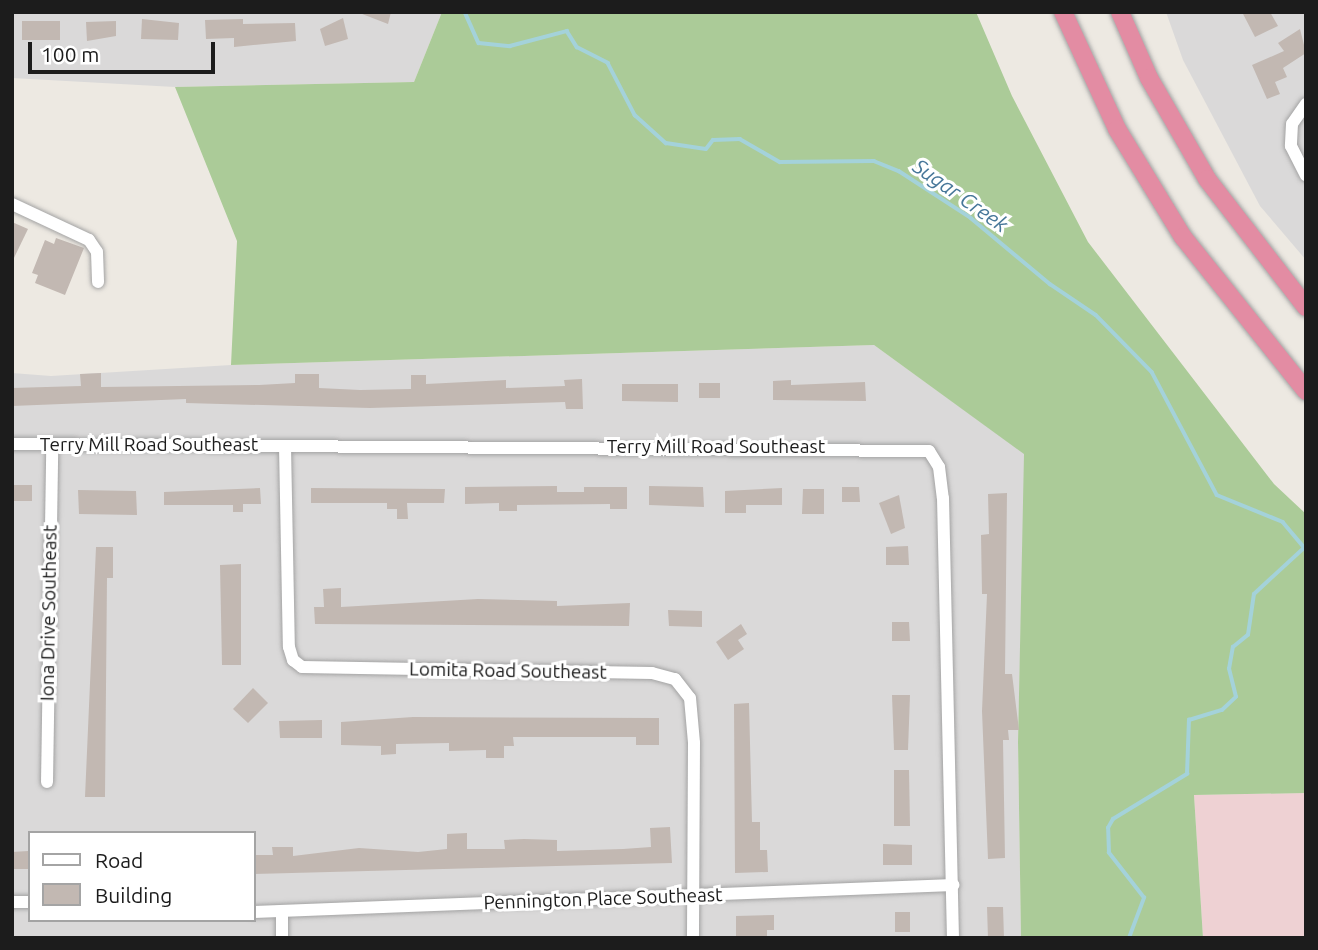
<!DOCTYPE html>
<html>
<head>
<meta charset="utf-8">
<style>
  body { margin:0 }
  #map { position:relative; width:1318px; height:950px; overflow:hidden; background:#ede9e2; font-family:Ubuntu,sans-serif }
  div>[style] { position:absolute }
  .residential>* { inset:0; background:#dad9d9 }
  .commercial>* { inset:0; background:#eed1d3 }
  .forest>* { inset:0; background:#abcb98 }
  .stream>* { height:3.5px; margin:-1.75px; padding:0 1.75px; transform-origin:1.75px; border-radius:1.75px; background:#a4d2da }
  .building>* { inset:0; background:#c2b8b2 }
  .roads { filter:drop-shadow(0 0 2px #a3a3a3) drop-shadow(0 0 2px #a3a3a3) }
  .minor>* { height:12px; margin:-6px; padding:0 6px; transform-origin:6px; border-radius:6px; background:#fff }
  .highway>* { height:18px; margin:-9px; padding:0 9px; transform-origin:9px; border-radius:9px; background:#e38ca3 }
  span { translate:-50% -50%; white-space:nowrap; text-align:center; line-height:1.15; -webkit-text-stroke:6px #fff; paint-order:stroke }
  .street-label { font-size:19px; color:#1c1c1c }
  .water-label { font-size:21px; color:#477799; font-style:italic }
  .frame { position:absolute; inset:0; border:14px solid #1c1c1c; pointer-events:none }
  .legend { position:absolute; left:28px; top:831px; width:228px; height:91px; box-sizing:border-box; background:#fff; border:2px solid #a4a4a4; margin:0; padding:9px 12px; list-style:none; font-size:21px; color:#1c1c1c }
  .legend li { display:flex; align-items:center; gap:14px; height:35px }
  .legend b { width:35px; border:2px solid #a4a4a4 }
  .scale { position:absolute; left:28px; top:42px; width:187px; height:32px; box-sizing:border-box; border:4px solid #1c1c1c; border-top:0; padding-left:9px; font-size:21px; line-height:24px; white-space:nowrap; color:#1c1c1c; -webkit-text-stroke:5px #fff; paint-order:stroke }
</style>
</head>
<body>
<div id="map">
  <div class="residential">
    <i style="clip-path:polygon(12px 12px,442px 12px,414px 82px,175px 87px,12px 78px)"></i>
    <i style="clip-path:polygon(1166px 12px,1306px 12px,1306px 260px,1260px 206px,1183px 60px)"></i>
    <i style="clip-path:polygon(evenodd,874px 345px,1025px 454px,1018px 742px,1021px 938px,12px 938px,12px 373px,51px 376px,231px 365px,874px 345px,30px 833px,254px 833px,254px 920px,30px 920px,30px 833px)"></i>
  </div>
  <div class="commercial">
    <i style="clip-path:polygon(1306px 793px,1306px 938px,1203px 938px,1194px 795px)"></i>
  </div>
  <div class="forest">
    <i style="clip-path:polygon(442px 12px,976px 12px,1012px 96px,1088px 242px,1274px 484px,1306px 514px,1306px 793px,1194px 795px,1203px 938px,1021px 938px,1018px 742px,1024px 454px,874px 345px,231px 365px,237px 241px,175px 87px,414px 82px)"></i>
  </div>
  <div class="stream">
    <i style="left:465px;top:12px;width:34px;rotate:66deg"></i>
    <i style="left:479px;top:43px;width:31px;rotate:6deg"></i>
    <i style="left:510px;top:46px;width:59px;rotate:-14.7deg"></i>
    <i style="left:567px;top:31px;width:19px;rotate:58deg"></i>
    <i style="left:577px;top:47px;width:35px;rotate:27deg"></i>
    <i style="left:608px;top:63px;width:59px;rotate:62.6deg"></i>
    <i style="left:635px;top:115px;width:42px;rotate:42.1deg"></i>
    <i style="left:666px;top:143px;width:40px;rotate:8.5deg"></i>
    <i style="left:706px;top:149px;width:11px;rotate:-52deg"></i>
    <i style="left:713px;top:140px;width:27px;rotate:-2deg"></i>
    <i style="left:740px;top:139px;width:46px;rotate:29.9deg"></i>
    <i style="left:780px;top:162px;width:94px;rotate:-0.6deg"></i>
    <i style="left:874px;top:161px;width:27px;rotate:22deg"></i>
    <i style="left:899px;top:171px;width:86px;rotate:33.1deg"></i>
    <i style="left:971px;top:218px;width:103px;rotate:39.9deg"></i>
    <i style="left:1050px;top:284px;width:55px;rotate:34deg"></i>
    <i style="left:1096px;top:315px;width:80px;rotate:45.5deg"></i>
    <i style="left:1152px;top:372px;width:139px;rotate:62.1deg"></i>
    <i style="left:1217px;top:495px;width:71px;rotate:22.2deg"></i>
    <i style="left:1283px;top:522px;width:35px;rotate:50deg"></i>
    <i style="left:1129px;top:938px;width:43px;rotate:-69.4deg"></i>
    <i style="left:1144px;top:898px;width:57px;rotate:-127.9deg"></i>
    <i style="left:1109px;top:853px;width:25px;rotate:-92deg"></i>
    <i style="left:1108px;top:828px;width:10px;rotate:-61deg"></i>
    <i style="left:1113px;top:819px;width:87px;rotate:-31.3deg"></i>
    <i style="left:1187px;top:774px;width:54px;rotate:-87.9deg"></i>
    <i style="left:1189px;top:720px;width:34px;rotate:-17deg"></i>
    <i style="left:1222px;top:710px;width:19px;rotate:-43deg"></i>
    <i style="left:1236px;top:697px;width:29px;rotate:-104deg"></i>
    <i style="left:1229px;top:669px;width:22px;rotate:-80deg"></i>
    <i style="left:1233px;top:647px;width:19px;rotate:-39deg"></i>
    <i style="left:1248px;top:635px;width:41px;rotate:-81.7deg"></i>
    <i style="left:1254px;top:594px;width:68px;rotate:-42.6deg"></i>
  </div>
  <div class="building">
    <i style="clip-path:polygon(357px 12px,391px 12px,388px 24px)"></i>
    <i style="clip-path:polygon(1242px 12px,1270px 12px,1278px 26px,1255px 37px)"></i>
    <i style="clip-path:polygon(343px 18px,348px 39px,325px 46px,320px 29px)"></i>
    <i style="clip-path:polygon(142px 19px,179px 23px,178px 40px,141px 39px)"></i>
    <i style="clip-path:polygon(243px 19px,243px 24px,295px 23px,296px 41px,234px 47px,234px 38px,206px 39px,205px 20px)"></i>
    <i style="clip-path:polygon(22px 21px,60px 21px,60px 40px,22px 40px)"></i>
    <i style="clip-path:polygon(116px 21px,116px 36px,87px 41px,86px 22px)"></i>
    <i style="clip-path:polygon(1300px 29px,1306px 53px,1283px 68px,1287px 77px,1275px 82px,1280px 94px,1267px 99px,1252px 65px,1284px 51px,1278px 43px)"></i>
    <i style="clip-path:polygon(12px 222px,28px 229px,12px 262px)"></i>
    <i style="clip-path:polygon(56px 238px,84px 248px,65px 295px,35px 283px,38px 275px,32px 273px,45px 240px,54px 244px)"></i>
    <i style="clip-path:polygon(101px 373px,101px 387px,259px 385px,295px 383px,295px 374px,319px 374px,319px 388px,360px 390px,411px 389px,411px 375px,426px 375px,426px 384px,506px 380px,506px 388px,565px 386px,564px 380px,582px 379px,583px 409px,566px 409px,565px 402px,370px 408px,186px 403px,186px 399px,12px 406px,12px 388px,81px 386px,80px 374px)"></i>
    <i style="clip-path:polygon(791px 380px,791px 385px,865px 382px,866px 401px,773px 400px,773px 381px)"></i>
    <i style="clip-path:polygon(699px 383px,720px 383px,720px 398px,699px 398px)"></i>
    <i style="clip-path:polygon(622px 384px,678px 384px,678px 402px,622px 401px)"></i>
    <i style="clip-path:polygon(14px 485px,32px 485px,32px 501px,14px 501px)"></i>
    <i style="clip-path:polygon(557px 486px,557px 492px,584px 492px,584px 487px,627px 487px,627px 509px,610px 509px,610px 504px,517px 505px,517px 511px,499px 511px,499px 503px,465px 504px,465px 487px)"></i>
    <i style="clip-path:polygon(649px 486px,703px 487px,704px 507px,649px 505px)"></i>
    <i style="clip-path:polygon(859px 487px,860px 502px,842px 502px,842px 487px)"></i>
    <i style="clip-path:polygon(260px 488px,261px 504px,243px 504px,243px 512px,233px 512px,233px 505px,164px 505px,164px 492px)"></i>
    <i style="clip-path:polygon(311px 488px,445px 489px,444px 503px,407px 503px,408px 519px,397px 519px,397px 509px,387px 509px,387px 503px,311px 503px)"></i>
    <i style="clip-path:polygon(782px 488px,782px 505px,746px 505px,746px 513px,725px 513px,725px 491px)"></i>
    <i style="clip-path:polygon(803px 489px,824px 489px,824px 514px,802px 514px)"></i>
    <i style="clip-path:polygon(78px 490px,136px 491px,137px 515px,79px 514px)"></i>
    <i style="clip-path:polygon(1007px 493px,1005px 674px,1012px 674px,1019px 730px,1008px 730px,1009px 740px,1003px 740px,1005px 858px,988px 859px,982px 711px,987px 594px,982px 594px,981px 535px,989px 534px,988px 494px)"></i>
    <i style="clip-path:polygon(899px 495px,905px 528px,891px 534px,879px 503px)"></i>
    <i style="clip-path:polygon(908px 546px,909px 565px,886px 565px,886px 547px)"></i>
    <i style="clip-path:polygon(96px 547px,113px 547px,113px 578px,107px 578px,105px 797px,85px 797px)"></i>
    <i style="clip-path:polygon(241px 564px,241px 665px,222px 665px,220px 565px)"></i>
    <i style="clip-path:polygon(341px 588px,341px 607px,478px 599px,557px 601px,557px 606px,630px 603px,629px 626px,315px 624px,314px 607px,324px 607px,323px 589px)"></i>
    <i style="clip-path:polygon(668px 610px,702px 611px,702px 627px,669px 626px)"></i>
    <i style="clip-path:polygon(892px 622px,909px 622px,910px 641px,892px 641px)"></i>
    <i style="clip-path:polygon(741px 624px,747px 634px,738px 640px,744px 649px,728px 660px,716px 642px)"></i>
    <i style="clip-path:polygon(253px 688px,268px 703px,248px 723px,233px 709px)"></i>
    <i style="clip-path:polygon(892px 695px,910px 695px,908px 750px,894px 750px)"></i>
    <i style="clip-path:polygon(749px 703px,752px 822px,760px 822px,760px 850px,767px 850px,768px 872px,735px 873px,734px 704px)"></i>
    <i style="clip-path:polygon(413px 717px,659px 718px,659px 745px,636px 745px,636px 737px,513px 737px,514px 746px,504px 746px,504px 758px,486px 758px,486px 750px,449px 751px,449px 743px,396px 744px,396px 754px,381px 755px,381px 746px,341px 745px,341px 722px)"></i>
    <i style="clip-path:polygon(322px 720px,322px 738px,280px 738px,279px 721px)"></i>
    <i style="clip-path:polygon(894px 770px,909px 770px,910px 826px,894px 826px)"></i>
    <i style="clip-path:polygon(670px 827px,672px 863px,254px 874px,254px 855px,273px 855px,272px 847px,293px 847px,293px 856px,359px 848px,418px 852px,447px 849px,447px 834px,467px 833px,467px 849px,505px 849px,504px 840px,524px 839px,557px 840px,557px 851px,623px 849px,651px 847px,650px 828px)"></i>
    <i style="clip-path:polygon(883px 844px,912px 845px,912px 865px,883px 865px)"></i>
    <i style="clip-path:polygon(28px 851px,28px 869px,12px 869px,12px 852px)"></i>
    <i style="clip-path:polygon(987px 907px,1003px 907px,1004px 938px,988px 938px)"></i>
    <i style="clip-path:polygon(895px 912px,910px 912px,910px 932px,895px 932px)"></i>
    <i style="clip-path:polygon(774px 915px,774px 930px,767px 930px,767px 937px,736px 937px,736px 916px)"></i>
  </div>
  <div class="roads">
    <div class="minor">
      <i style="left:1306px;top:104px;width:24px;rotate:125deg"></i>
      <i style="left:1292px;top:124px;width:22px;rotate:93deg"></i>
      <i style="left:1291px;top:146px;width:33px;rotate:63deg"></i>
      <i style="left:12px;top:204px;width:85px;rotate:25.1deg"></i>
      <i style="left:89px;top:240px;width:14px;rotate:56deg"></i>
      <i style="left:97px;top:252px;width:30px;rotate:88deg"></i>
      <i style="left:12px;top:444px;width:917px;rotate:0.44deg"></i>
      <i style="left:929px;top:451px;width:19px;rotate:58deg"></i>
      <i style="left:939px;top:467px;width:31px;rotate:83deg"></i>
      <i style="left:943px;top:498px;width:440px;rotate:88.7deg"></i>
      <i style="left:285px;top:446px;width:201px;rotate:88.9deg"></i>
      <i style="left:289px;top:647px;width:14px;rotate:73deg"></i>
      <i style="left:293px;top:660px;width:11px;rotate:38deg"></i>
      <i style="left:302px;top:667px;width:350px;rotate:1deg"></i>
      <i style="left:652px;top:673px;width:24px;rotate:15deg"></i>
      <i style="left:675px;top:679px;width:24px;rotate:52deg"></i>
      <i style="left:690px;top:698px;width:45px;rotate:84.9deg"></i>
      <i style="left:694px;top:743px;width:195px;rotate:90.3deg"></i>
      <i style="left:47px;top:782px;width:337px;rotate:-89.1deg"></i>
      <i style="left:12px;top:902px;width:18px"></i>
      <i style="left:254px;top:912px;width:700px;rotate:-2.21deg"></i>
      <i style="left:282px;top:913px;width:25px;rotate:90deg"></i>
    </div>
    <div class="highway">
      <i style="left:1063px;top:12px;width:129px;rotate:65.2deg"></i>
      <i style="left:1117px;top:129px;width:127px;rotate:58.6deg"></i>
      <i style="left:1183px;top:237px;width:197px;rotate:51.4deg"></i>
      <i style="left:1120px;top:12px;width:72px;rotate:66.3deg"></i>
      <i style="left:1149px;top:78px;width:116px;rotate:60.1deg"></i>
      <i style="left:1207px;top:179px;width:162px;rotate:52.3deg"></i>
    </div>
  </div>
  <div class="street-label">
    <span style="left:149px;top:445px">Terry Mill Road Southeast</span>
    <span style="left:716px;top:447px">Terry Mill Road Southeast</span>
    <span style="left:49px;top:613px;rotate:-89deg">Iona Drive Southeast</span>
    <span style="left:508px;top:671px;rotate:1deg">Lomita Road Southeast</span>
    <span style="left:603px;top:899px;rotate:-2deg">Pennington Place Southeast</span>
  </div>
  <div class="water-label">
    <span style="left:961px;top:195px;rotate:35deg">Sugar Creek</span>
  </div>
  <div class="frame"></div>
  <ul class="legend">
  <li><b style="height:9px;background:#fff"></b>Road</li>
  <li><b style="height:19px;background:#c2b8b2"></b>Building</li>
  </ul>
  <div class="scale">100 m</div>
</div>
</body>
</html>
